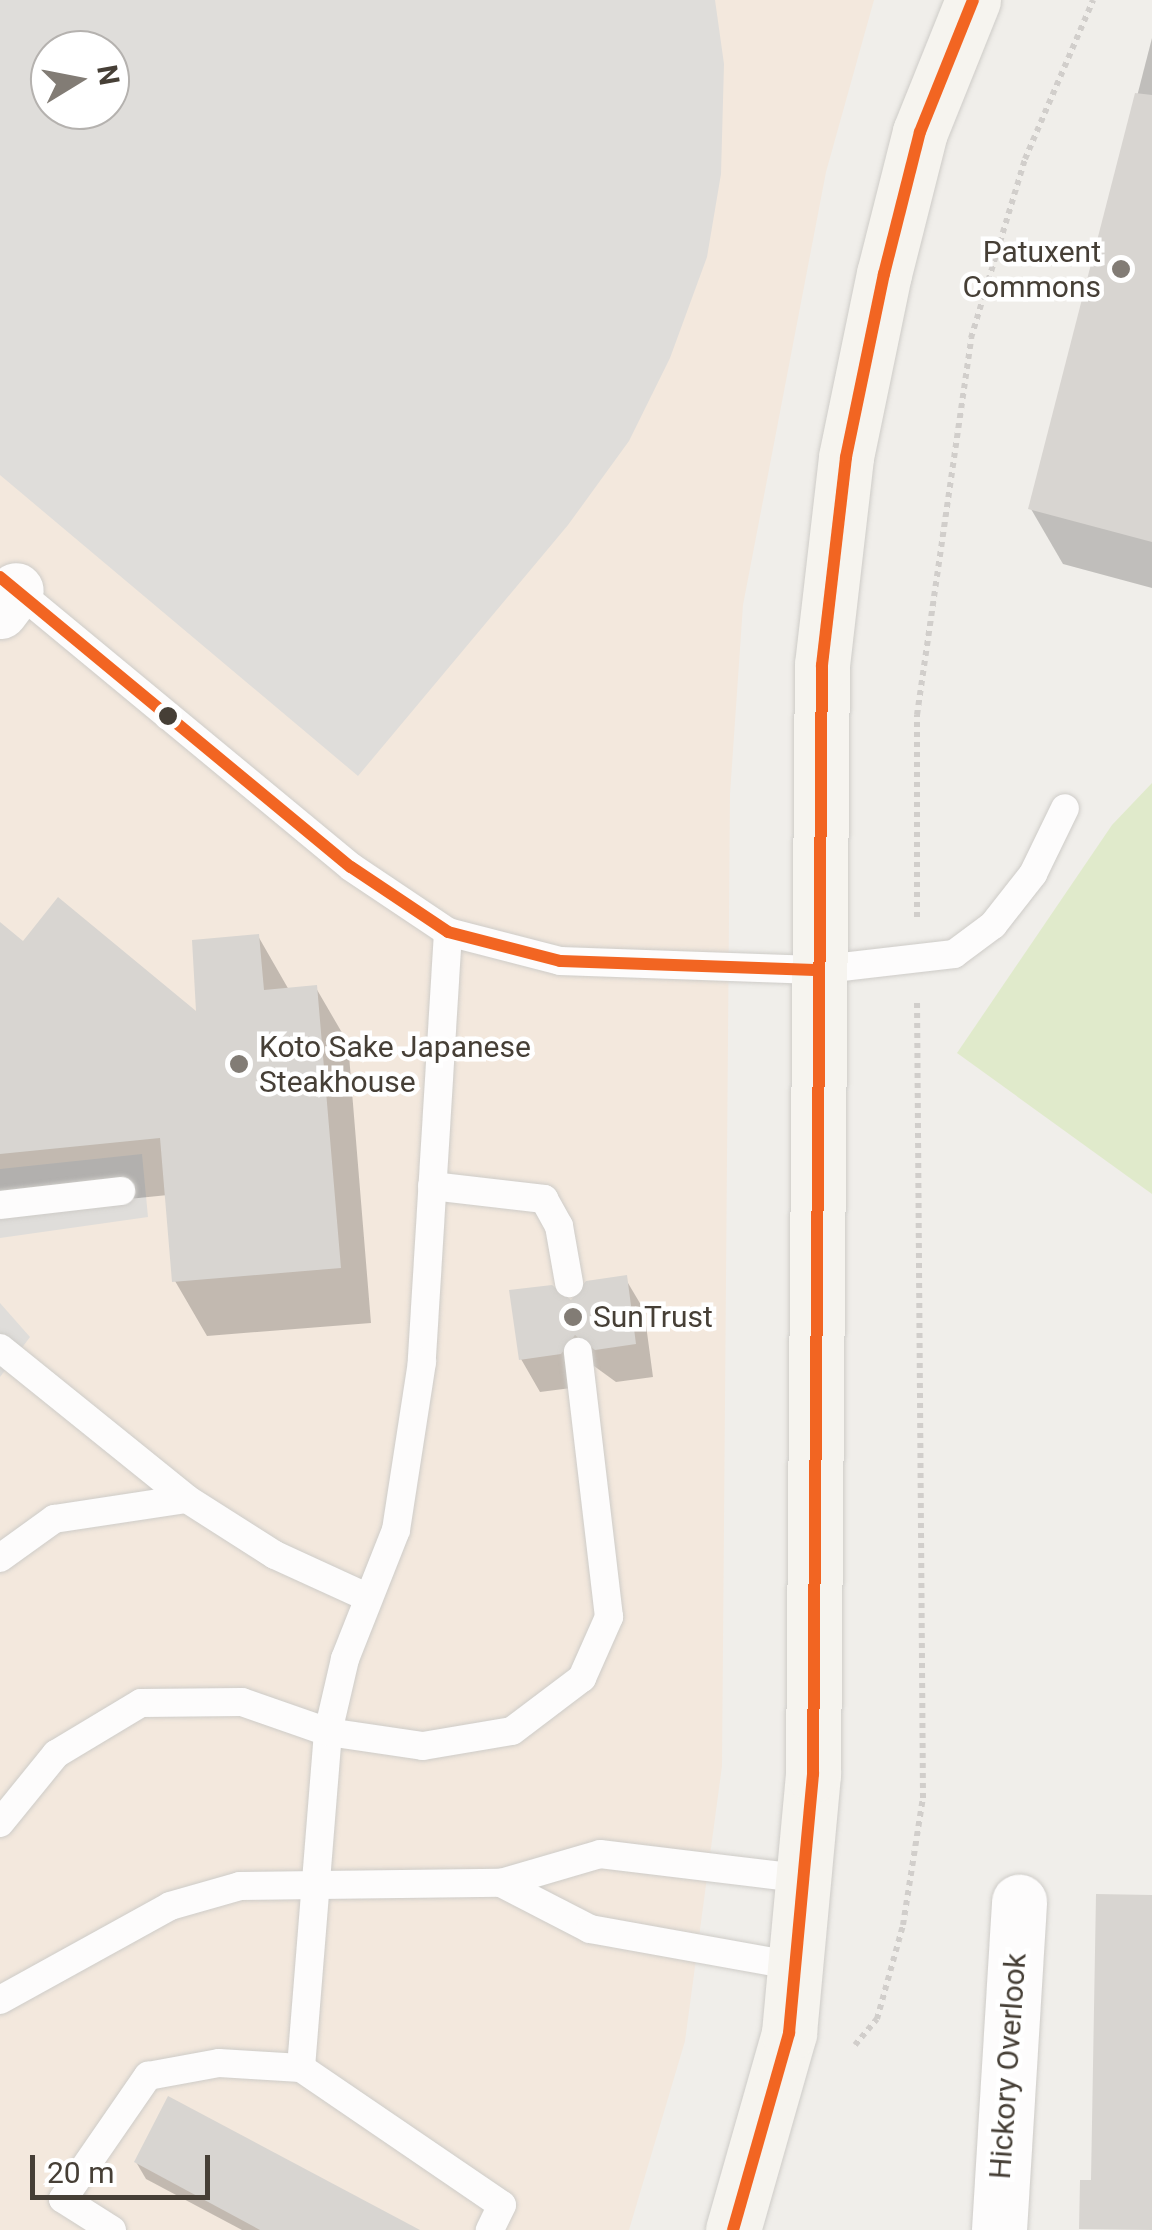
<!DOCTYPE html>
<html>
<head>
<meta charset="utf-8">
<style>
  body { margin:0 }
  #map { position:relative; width:1152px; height:2230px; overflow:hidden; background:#f0eeea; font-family:Roboto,sans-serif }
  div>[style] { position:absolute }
  .commercial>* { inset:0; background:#f3e8dd }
  .green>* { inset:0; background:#e0eacb }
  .parking>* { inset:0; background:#dfddda }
  .shadow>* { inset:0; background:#0003 }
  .building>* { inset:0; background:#d8d5d1 }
  .path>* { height:6px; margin-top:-3px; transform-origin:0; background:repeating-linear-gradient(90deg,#d1cecb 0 5px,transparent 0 10px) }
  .roads { filter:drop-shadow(0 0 2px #ceccc8) drop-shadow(0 0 2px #ceccc8) }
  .lane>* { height:28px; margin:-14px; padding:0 14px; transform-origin:14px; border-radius:14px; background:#fdfcfc }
  .street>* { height:55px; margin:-27.5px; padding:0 27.5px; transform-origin:27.5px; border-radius:27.5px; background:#fdfcfc }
  .secondary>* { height:55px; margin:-27.5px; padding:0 27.5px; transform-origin:27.5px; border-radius:27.5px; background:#f6f4ef }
  .bus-1>* { height:12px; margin:-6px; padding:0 6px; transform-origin:6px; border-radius:6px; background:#f26522 }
  .dots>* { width:28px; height:28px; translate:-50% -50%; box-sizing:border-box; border:5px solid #fff; border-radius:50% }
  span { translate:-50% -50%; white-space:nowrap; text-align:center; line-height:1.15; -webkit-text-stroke:9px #fff; paint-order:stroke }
  .poi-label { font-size:30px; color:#463f36 }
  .right { translate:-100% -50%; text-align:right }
  .left { translate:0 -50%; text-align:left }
  .street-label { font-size:30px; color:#463f36 }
  .north { position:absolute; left:30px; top:30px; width:100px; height:100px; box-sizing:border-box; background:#fff; border:2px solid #b5b2af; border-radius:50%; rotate:80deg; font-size:28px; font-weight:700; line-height:40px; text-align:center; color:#463f36 }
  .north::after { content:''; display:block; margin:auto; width:35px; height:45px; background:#827c75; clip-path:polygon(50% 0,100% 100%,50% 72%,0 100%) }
  .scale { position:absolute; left:30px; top:2155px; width:180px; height:45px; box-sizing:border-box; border:5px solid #463f36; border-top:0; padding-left:12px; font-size:30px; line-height:35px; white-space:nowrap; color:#463f36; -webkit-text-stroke:8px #fff; paint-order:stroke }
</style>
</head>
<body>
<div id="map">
  <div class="commercial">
    <i style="clip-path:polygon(evenodd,0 0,874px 0,826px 172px,743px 605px,730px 794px,722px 1766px,685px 2041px,629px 2230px,0 2230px,0 0,50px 50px,110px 50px,110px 110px,50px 110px,50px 50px)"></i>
  </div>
  <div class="green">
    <i style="clip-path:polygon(1152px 783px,1152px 1194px,957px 1053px,1112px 825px)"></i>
  </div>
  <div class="parking">
    <i style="clip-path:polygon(evenodd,0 0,715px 0,724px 64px,721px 174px,707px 257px,670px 358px,629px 441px,568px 525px,358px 776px,0 475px,0 0,110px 50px,110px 110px,50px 110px,50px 50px,110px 50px)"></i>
    <i style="clip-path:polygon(142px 1154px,148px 1217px,0 1238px,0 1169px)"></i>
    <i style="clip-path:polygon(0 1303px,30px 1337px,0 1377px)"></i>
  </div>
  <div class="shadow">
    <i style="clip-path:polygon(1152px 38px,1152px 588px,1063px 564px,1031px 509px)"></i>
    <i style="clip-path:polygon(0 925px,24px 944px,199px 1016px,258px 936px,289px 990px,316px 988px,348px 1043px,371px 1323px,207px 1336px,175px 1281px,168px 1195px,0 1212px)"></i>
    <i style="clip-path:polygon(625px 1278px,644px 1310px,653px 1377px,616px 1382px,594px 1366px,579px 1387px,540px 1392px,521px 1359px,572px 1304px)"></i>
    <i style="clip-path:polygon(136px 2162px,415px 2230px,242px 2230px,146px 2179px)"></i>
  </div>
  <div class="building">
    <i style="clip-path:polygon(1135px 93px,1152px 95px,1152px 542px,1028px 509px)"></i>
    <i style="clip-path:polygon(58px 897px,196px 1011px,192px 940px,259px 934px,264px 990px,317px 985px,341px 1268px,172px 1282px,160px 1138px,0 1154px,0 922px,23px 941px)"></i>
    <i style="clip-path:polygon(627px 1275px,636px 1344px,595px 1350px,575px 1335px,561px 1354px,519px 1360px,509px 1290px,552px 1285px,571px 1300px,586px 1281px)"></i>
    <i style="clip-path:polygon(1096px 1894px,1152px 1895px,1152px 2230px,1079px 2229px,1080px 2180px,1091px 2180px)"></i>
    <i style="clip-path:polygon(168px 2096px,420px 2230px,260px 2230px,134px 2162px)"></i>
  </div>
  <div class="path">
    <i style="left:917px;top:917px;width:202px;rotate:-90deg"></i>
    <i style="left:917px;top:715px;width:381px;rotate:-81.8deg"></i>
    <i style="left:971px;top:338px;width:187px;rotate:-73.2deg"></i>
    <i style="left:1025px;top:159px;width:173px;rotate:-66.8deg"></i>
    <i style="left:855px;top:2045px;width:34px;rotate:-50deg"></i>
    <i style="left:877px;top:2019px;width:98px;rotate:-74.5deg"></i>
    <i style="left:903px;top:1925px;width:129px;rotate:-81.1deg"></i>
    <i style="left:923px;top:1798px;width:798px;rotate:-90.43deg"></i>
  </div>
  <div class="roads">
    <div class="lane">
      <i style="left:9px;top:584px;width:444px;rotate:39.6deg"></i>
      <i style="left:351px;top:867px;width:117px;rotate:33.8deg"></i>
      <i style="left:448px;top:932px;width:116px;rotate:14.5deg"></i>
      <i style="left:560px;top:961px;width:256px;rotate:2deg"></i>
      <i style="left:816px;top:970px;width:139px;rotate:-6.6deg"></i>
      <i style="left:954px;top:954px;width:49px;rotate:-36.6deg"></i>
      <i style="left:993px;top:925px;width:65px;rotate:-51.9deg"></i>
      <i style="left:1033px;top:874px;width:73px;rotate:-64.1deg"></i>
      <i style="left:448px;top:932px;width:431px;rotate:93.5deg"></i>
      <i style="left:422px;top:1362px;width:170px;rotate:98.8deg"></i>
      <i style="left:396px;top:1530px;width:139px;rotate:111.6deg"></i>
      <i style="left:345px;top:1659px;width:75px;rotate:103.1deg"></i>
      <i style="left:328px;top:1732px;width:337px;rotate:94.6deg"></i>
      <i style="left:301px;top:2068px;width:243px;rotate:34.3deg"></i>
      <i style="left:502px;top:2205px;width:28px;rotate:116deg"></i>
      <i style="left:432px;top:1186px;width:113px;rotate:6.6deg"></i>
      <i style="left:544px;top:1199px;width:31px;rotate:61deg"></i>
      <i style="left:559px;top:1226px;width:58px;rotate:80deg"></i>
      <i style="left:0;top:1205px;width:122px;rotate:-6.6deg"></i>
      <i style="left:0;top:1348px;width:240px;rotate:38.9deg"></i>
      <i style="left:187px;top:1499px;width:104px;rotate:32.5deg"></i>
      <i style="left:275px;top:1555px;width:103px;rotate:24.6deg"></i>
      <i style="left:0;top:1558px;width:67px;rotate:-35.8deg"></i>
      <i style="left:54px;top:1519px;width:134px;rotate:-8.6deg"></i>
      <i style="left:0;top:1823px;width:89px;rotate:-50.9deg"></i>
      <i style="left:56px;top:1754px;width:99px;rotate:-31deg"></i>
      <i style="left:141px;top:1703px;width:101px;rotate:-0.6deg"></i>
      <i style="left:242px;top:1702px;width:91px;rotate:19.2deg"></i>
      <i style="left:328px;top:1732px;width:96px;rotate:8.4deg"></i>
      <i style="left:423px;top:1746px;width:90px;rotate:-9.6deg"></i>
      <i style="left:512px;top:1731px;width:88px;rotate:-37.1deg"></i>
      <i style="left:582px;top:1678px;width:67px;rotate:-66.1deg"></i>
      <i style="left:609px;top:1617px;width:267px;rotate:-96.7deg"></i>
      <i style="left:501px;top:1883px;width:100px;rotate:27.3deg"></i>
      <i style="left:590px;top:1929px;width:209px;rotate:10.2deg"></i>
      <i style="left:0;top:2000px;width:194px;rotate:-28.9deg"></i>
      <i style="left:170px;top:1906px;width:73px;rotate:-15.9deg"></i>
      <i style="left:240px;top:1886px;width:261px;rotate:-0.7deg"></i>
      <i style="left:501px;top:1883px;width:103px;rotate:-16.3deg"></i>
      <i style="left:600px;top:1854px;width:208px;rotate:6.9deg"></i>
      <i style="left:112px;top:2230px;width:58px;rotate:-147.7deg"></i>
      <i style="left:63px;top:2199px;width:150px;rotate:-55.4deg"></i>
      <i style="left:148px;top:2076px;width:72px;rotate:-10.4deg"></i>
      <i style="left:219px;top:2063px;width:82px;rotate:3.5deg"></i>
    </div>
    <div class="street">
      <i style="left:0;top:611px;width:26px;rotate:-53deg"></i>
      <i style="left:999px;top:2230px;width:329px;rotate:-86.5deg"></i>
    </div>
    <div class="secondary">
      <i style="left:733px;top:2230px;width:205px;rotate:-74.1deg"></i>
      <i style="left:789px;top:2033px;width:260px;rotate:-84.7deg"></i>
      <i style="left:813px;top:1774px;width:1109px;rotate:-89.54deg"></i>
      <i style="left:822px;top:665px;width:209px;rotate:-83.4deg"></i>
      <i style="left:846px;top:457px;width:187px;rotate:-78.3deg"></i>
      <i style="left:884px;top:274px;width:146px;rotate:-75.8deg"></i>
      <i style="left:920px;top:132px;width:142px;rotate:-68.1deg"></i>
    </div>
  </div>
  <div class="bus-1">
    <i style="left:0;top:577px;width:455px;rotate:39.6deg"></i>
    <i style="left:351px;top:867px;width:117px;rotate:33.8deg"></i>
    <i style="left:448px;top:932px;width:116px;rotate:14.5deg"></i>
    <i style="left:560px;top:961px;width:256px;rotate:2deg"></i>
    <i style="left:733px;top:2230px;width:205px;rotate:-74.1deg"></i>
    <i style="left:789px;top:2033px;width:260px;rotate:-84.7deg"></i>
    <i style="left:813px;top:1774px;width:1109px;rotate:-89.54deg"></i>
    <i style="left:822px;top:665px;width:209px;rotate:-83.4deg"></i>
    <i style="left:846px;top:457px;width:187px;rotate:-78.3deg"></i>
    <i style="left:884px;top:274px;width:146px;rotate:-75.8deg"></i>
    <i style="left:920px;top:132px;width:142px;rotate:-68.1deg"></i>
  </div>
  <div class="dots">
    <i style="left:1121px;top:269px;background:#827c75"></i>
    <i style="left:168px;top:716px;background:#463f36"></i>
    <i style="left:239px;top:1064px;background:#827c75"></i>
    <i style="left:573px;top:1317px;background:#827c75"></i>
  </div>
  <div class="poi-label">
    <span class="right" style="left:1101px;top:269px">Patuxent<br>Commons</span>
    <span class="left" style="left:259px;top:1064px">Koto Sake Japanese<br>Steakhouse</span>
    <span class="left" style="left:593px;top:1317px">SunTrust</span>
  </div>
  <div class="street-label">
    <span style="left:1008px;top:2066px;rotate:-86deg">Hickory Overlook</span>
  </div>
  <div class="north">N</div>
  <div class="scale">20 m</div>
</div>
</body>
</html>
